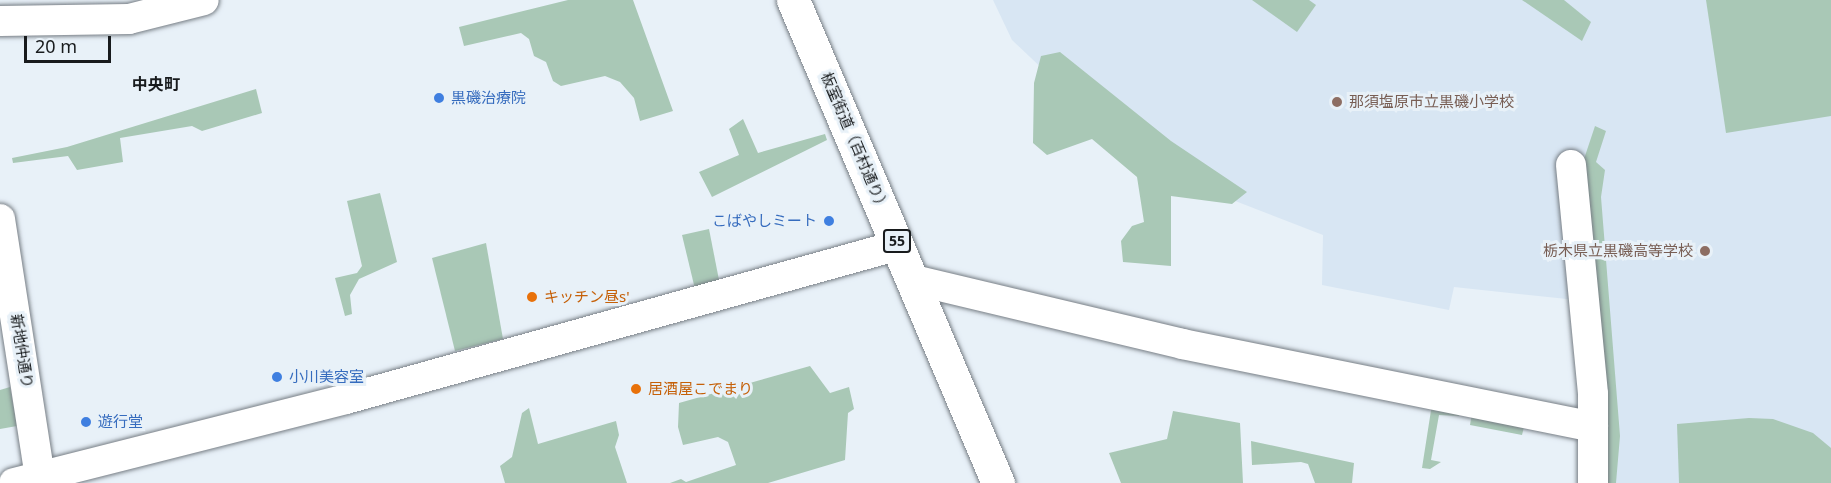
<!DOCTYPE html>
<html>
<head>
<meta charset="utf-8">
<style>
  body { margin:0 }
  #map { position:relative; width:1831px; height:483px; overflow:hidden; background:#e8f1f8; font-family:"Noto Sans","Noto Sans JP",sans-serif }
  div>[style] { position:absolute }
  .built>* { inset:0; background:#d8e6f3 }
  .green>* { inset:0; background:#a9c8b6 }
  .roads { filter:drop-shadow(0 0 2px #777e85) drop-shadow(0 0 2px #777e85) }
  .minor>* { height:30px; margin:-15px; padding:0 15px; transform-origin:15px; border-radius:15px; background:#fff }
  .major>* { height:33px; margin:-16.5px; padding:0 16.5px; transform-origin:16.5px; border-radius:16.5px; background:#fff }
  .dots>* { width:16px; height:16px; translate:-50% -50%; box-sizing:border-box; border:3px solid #e8f1f8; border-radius:50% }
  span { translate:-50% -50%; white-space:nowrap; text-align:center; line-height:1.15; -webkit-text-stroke:6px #e8f1f8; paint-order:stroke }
  .shield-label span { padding:2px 4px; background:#e8f1f8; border:2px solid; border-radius:4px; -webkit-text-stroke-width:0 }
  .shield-label { font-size:14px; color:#181b1d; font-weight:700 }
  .shop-label { font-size:15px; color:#366cbe }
  .left { translate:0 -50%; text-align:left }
  .right { translate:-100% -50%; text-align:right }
  .education-label { font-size:15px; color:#785e54 }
  .street-label { font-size:15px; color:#181b1d }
  .food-label { font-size:15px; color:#c56008 }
  .neighbourhood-label { font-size:16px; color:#181b1d; font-weight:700 }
  .scale { position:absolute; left:24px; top:36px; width:87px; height:27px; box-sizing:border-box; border:3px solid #181b1d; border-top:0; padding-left:8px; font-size:18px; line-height:21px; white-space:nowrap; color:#181b1d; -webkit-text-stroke:4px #e8f1f8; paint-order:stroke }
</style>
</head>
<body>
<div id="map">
  <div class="built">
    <i style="clip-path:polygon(993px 0,1831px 0,1831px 483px,1593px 483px,1586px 301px,1454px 287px,1449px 310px,1322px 285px,1323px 235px,1145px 166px,1012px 40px)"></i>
  </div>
  <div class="green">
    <i style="clip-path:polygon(568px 0,633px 0,673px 111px,640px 121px,634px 98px,620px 82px,605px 76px,561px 86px,553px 81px,546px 62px,534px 56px,529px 39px,521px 33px,464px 46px,459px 27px)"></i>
    <i style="clip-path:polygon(1252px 0,1309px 0,1316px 5px,1297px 32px)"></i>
    <i style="clip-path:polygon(1522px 0,1564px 0,1591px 22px,1582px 41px)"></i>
    <i style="clip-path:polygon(1706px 0,1831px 0,1831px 116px,1726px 133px)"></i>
    <i style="clip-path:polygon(1060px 52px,1171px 141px,1247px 192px,1232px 204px,1171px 196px,1171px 266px,1123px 262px,1121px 241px,1132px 226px,1144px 222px,1137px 177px,1092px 139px,1047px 155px,1033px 143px,1034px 83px,1041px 56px)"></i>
    <i style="clip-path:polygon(256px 89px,262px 113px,202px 131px,192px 126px,120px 138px,123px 162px,77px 170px,68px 156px,13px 163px,12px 158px,67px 147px)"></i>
    <i style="clip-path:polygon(743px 119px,758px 153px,825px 134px,827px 140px,712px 197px,699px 172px,739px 155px,729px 129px)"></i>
    <i style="clip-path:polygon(1595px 126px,1606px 131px,1596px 162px,1605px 170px,1601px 197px,1620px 436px,1616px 483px,1603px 483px,1580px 171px)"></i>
    <i style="clip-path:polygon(380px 193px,397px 262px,359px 279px,350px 295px,352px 314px,345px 316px,335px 278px,357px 273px,362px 266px,347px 201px)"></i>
    <i style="clip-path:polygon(709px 229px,719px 280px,695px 289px,682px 235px)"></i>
    <i style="clip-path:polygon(486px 243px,503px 339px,455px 351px,432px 258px)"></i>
    <i style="clip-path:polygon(810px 366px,830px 393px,849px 387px,854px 409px,848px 413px,845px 460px,768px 483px,670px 483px,681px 479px,686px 482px,736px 465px,728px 442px,718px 437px,683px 445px,678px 427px,679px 403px)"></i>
    <i style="clip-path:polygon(10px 387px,17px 426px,0 429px,0 390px)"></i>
    <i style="clip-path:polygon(1432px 404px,1461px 410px,1459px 416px,1439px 415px,1431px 460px,1441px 462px,1430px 469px,1422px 468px)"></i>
    <i style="clip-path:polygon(529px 408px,538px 444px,616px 421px,619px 435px,615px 447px,627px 483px,505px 483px,500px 466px,512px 457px,522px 413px)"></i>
    <i style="clip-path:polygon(1173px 411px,1240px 423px,1243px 483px,1121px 483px,1109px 453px,1167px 439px)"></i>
    <i style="clip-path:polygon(1472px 413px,1525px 423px,1522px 435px,1470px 425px)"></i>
    <i style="clip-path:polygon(1749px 418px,1773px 419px,1813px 433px,1831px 448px,1831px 483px,1679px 483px,1677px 424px)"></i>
    <i style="clip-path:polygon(1251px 441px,1354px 463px,1352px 483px,1315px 483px,1308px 464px,1301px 462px,1252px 465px)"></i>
  </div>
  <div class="roads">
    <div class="minor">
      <i style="left:0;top:21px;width:129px;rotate:-0.9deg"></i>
      <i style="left:129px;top:19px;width:77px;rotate:-14.2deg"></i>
      <i style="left:1571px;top:165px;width:230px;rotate:84.5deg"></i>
      <i style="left:1593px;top:394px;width:89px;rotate:90deg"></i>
      <i style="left:0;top:219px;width:267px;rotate:81.2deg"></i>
      <i style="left:914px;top:280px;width:276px;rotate:13.4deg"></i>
      <i style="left:1182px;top:344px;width:419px;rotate:11.4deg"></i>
      <i style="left:14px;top:483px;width:342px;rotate:-14.2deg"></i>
      <i style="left:346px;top:399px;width:574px;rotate:-15.56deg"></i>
    </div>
    <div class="major">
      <i style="left:793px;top:0;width:525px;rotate:67deg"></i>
    </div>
  </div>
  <div class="dots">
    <i style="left:439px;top:98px;background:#3f7fe0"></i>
    <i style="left:1337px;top:102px;background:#8d6e63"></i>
    <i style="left:829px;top:221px;background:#3f7fe0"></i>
    <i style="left:1705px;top:251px;background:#8d6e63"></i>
    <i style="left:532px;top:297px;background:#e8710a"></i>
    <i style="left:277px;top:377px;background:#3f7fe0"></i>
    <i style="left:636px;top:389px;background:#e8710a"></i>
    <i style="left:86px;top:422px;background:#3f7fe0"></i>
  </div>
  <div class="shield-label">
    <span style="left:897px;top:241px">55</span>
  </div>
  <div class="shop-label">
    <span class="left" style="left:451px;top:98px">黒磯治療院</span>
    <span class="right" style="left:817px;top:221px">こばやしミート</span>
    <span class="left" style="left:289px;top:377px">小川美容室</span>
    <span class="left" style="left:98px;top:422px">遊行堂</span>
  </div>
  <div class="education-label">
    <span class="left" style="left:1349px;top:102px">那須塩原市立黒磯小学校</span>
    <span class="right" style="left:1693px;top:251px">栃木県立黒磯高等学校</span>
  </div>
  <div class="street-label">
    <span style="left:855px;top:142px;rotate:67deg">板室街道（百村通り）</span>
    <span style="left:22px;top:351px;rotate:81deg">新地仲通り</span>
  </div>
  <div class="food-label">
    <span class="left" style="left:544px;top:297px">キッチン昼s'</span>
    <span class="left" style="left:648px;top:389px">居酒屋こでまり</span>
  </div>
  <div class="neighbourhood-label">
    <span style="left:156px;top:84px">中央町</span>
  </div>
  <div class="scale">20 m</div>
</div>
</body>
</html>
